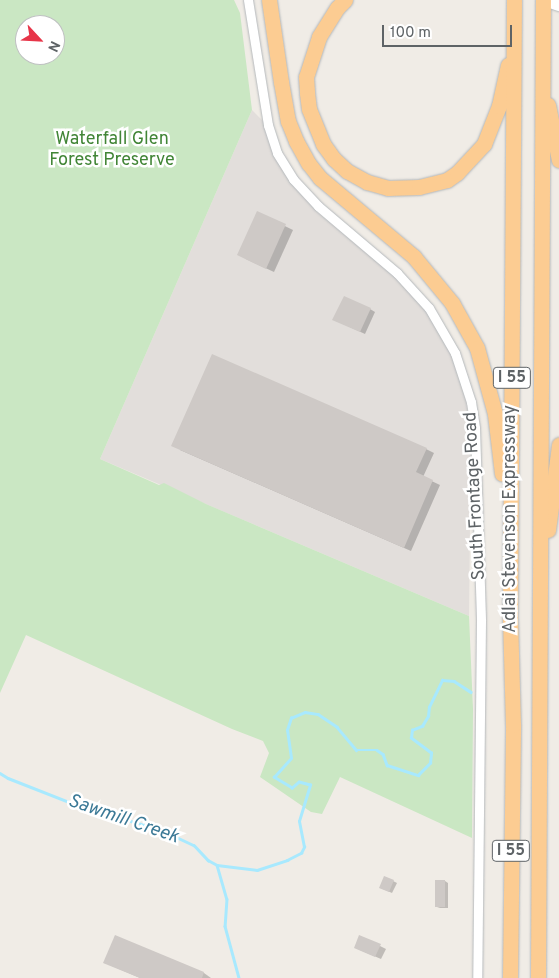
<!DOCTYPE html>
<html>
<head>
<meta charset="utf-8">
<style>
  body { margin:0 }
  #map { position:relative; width:559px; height:978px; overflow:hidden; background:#f0ece6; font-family:Overpass,sans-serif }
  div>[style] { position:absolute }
  .industrial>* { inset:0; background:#e2dedb }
  .green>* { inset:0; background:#cae7c3 }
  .shadow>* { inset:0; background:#0003 }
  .stream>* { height:2.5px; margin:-1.25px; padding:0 1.25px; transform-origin:1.25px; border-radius:1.25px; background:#a8e9fe }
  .building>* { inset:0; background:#cec9c6 }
  .roads { filter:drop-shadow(0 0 1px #b4b8bb) drop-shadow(0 0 1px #b4b8bb) }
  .minor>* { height:9px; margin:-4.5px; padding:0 4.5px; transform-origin:4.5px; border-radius:4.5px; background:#fff }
  .secondary>* { height:12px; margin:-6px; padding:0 6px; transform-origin:6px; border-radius:6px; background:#fff }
  .motorway>* { height:15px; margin:-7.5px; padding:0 7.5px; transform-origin:7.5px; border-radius:7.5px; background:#fccc92 }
  span { translate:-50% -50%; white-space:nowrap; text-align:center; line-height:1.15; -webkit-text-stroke:5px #fff; paint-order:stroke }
  .shield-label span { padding:1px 4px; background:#fff; border:1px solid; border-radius:4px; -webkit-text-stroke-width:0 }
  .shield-label { font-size:16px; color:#5e6366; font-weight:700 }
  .park-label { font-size:18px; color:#418536 }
  .street-label { font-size:18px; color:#5e6366 }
  .water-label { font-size:19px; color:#3b7996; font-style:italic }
  .north { position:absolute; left:15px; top:15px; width:50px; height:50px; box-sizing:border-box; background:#fff; border:1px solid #bfc1c2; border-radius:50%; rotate:115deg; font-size:14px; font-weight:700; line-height:20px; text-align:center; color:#5e6366 }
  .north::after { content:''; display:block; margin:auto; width:18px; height:22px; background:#e73549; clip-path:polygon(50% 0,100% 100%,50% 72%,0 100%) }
  .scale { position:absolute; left:382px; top:25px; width:130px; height:22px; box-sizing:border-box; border:2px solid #5e6366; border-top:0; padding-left:6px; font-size:15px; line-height:18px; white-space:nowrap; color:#5e6366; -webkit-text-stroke:4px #fff; paint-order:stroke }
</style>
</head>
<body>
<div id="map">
  <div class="industrial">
    <i style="clip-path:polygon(252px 110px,264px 122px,271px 149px,285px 174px,317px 212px,395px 277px,427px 310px,453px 358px,466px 401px,471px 437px,469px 616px,100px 459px)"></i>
  </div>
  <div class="green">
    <i style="clip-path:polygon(evenodd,0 0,234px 0,240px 13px,252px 110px,100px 459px,159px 485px,164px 483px,206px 504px,469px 616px,473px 709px,472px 838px,340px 777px,322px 814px,311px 812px,260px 777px,269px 753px,263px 741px,232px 729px,26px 635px,0 693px,0 0,25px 25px,55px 25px,55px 55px,25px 55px,25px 25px)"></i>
  </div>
  <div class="shadow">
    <i style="clip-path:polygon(258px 213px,293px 230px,274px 272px,246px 259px)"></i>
    <i style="clip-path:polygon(370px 309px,375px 312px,365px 334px,339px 322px)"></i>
    <i style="clip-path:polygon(426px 449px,434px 453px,423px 477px,440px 485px,411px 551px,180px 450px)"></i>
    <i style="clip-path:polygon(385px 877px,397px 883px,392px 893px,383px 889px)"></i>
    <i style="clip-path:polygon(445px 881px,448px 883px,448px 908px,440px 908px,437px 907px)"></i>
    <i style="clip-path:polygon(115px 936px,204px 973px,211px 978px,140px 978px,112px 966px)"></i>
    <i style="clip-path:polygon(360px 936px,386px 949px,381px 959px,360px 950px)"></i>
  </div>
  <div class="stream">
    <i style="left:0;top:773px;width:9px;rotate:32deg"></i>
    <i style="left:8px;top:778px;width:82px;rotate:21.5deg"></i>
    <i style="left:84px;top:808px;width:78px;rotate:15.6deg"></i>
    <i style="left:159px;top:829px;width:38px;rotate:25deg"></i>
    <i style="left:194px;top:845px;width:21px;rotate:47deg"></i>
    <i style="left:208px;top:860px;width:10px;rotate:29deg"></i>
    <i style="left:217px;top:865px;width:40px;rotate:7.1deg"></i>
    <i style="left:257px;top:870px;width:32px;rotate:-18deg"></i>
    <i style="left:287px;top:860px;width:16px;rotate:-27deg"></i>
    <i style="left:301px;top:853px;width:7px;rotate:-63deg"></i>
    <i style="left:304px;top:847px;width:26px;rotate:-101deg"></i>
    <i style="left:299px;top:821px;width:38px;rotate:-73deg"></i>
    <i style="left:310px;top:785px;width:11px;rotate:-165deg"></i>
    <i style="left:299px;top:782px;width:9px;rotate:139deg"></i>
    <i style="left:292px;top:788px;width:21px;rotate:-149deg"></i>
    <i style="left:274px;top:777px;width:25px;rotate:-48deg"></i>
    <i style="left:291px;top:758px;width:28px;rotate:-98deg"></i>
    <i style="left:287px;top:730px;width:13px;rotate:-72deg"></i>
    <i style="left:291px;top:718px;width:15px;rotate:-23deg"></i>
    <i style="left:305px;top:712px;width:13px;rotate:9deg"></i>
    <i style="left:318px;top:714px;width:23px;rotate:34deg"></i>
    <i style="left:337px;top:727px;width:30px;rotate:50deg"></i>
    <i style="left:356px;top:750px;width:21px"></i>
    <i style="left:377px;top:750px;width:7px;rotate:34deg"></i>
    <i style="left:383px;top:754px;width:12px;rotate:70deg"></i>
    <i style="left:387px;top:765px;width:33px;rotate:18deg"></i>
    <i style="left:418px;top:775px;width:17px;rotate:-45deg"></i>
    <i style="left:430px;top:763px;width:10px;rotate:-84deg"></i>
    <i style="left:431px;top:753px;width:25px;rotate:-143deg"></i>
    <i style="left:411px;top:738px;width:8px;rotate:-83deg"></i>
    <i style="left:412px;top:730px;width:11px;rotate:-22deg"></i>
    <i style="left:422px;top:726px;width:12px;rotate:-59deg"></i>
    <i style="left:428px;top:716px;width:9px;rotate:-84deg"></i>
    <i style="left:429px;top:707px;width:30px;rotate:-64deg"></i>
    <i style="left:442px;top:680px;width:12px;rotate:5deg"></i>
    <i style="left:454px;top:681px;width:20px;rotate:33deg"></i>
    <i style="left:217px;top:865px;width:35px;rotate:74deg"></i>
    <i style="left:227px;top:899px;width:27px;rotate:94deg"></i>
    <i style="left:225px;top:926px;width:54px;rotate:74.9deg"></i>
  </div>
  <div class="building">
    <i style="clip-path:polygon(257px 211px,286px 224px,266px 269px,237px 255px)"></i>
    <i style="clip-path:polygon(344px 296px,371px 308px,360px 332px,332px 320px)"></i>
    <i style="clip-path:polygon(212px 354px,427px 448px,416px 472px,433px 480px,404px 548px,171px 446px)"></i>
    <i style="clip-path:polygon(384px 876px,394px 880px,389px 892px,379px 888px)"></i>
    <i style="clip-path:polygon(435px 880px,445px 880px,445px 907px,435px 907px)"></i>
    <i style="clip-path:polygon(115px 935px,204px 972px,202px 978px,140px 978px,103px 963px)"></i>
    <i style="clip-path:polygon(359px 935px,381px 944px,375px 957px,354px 948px)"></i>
  </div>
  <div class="roads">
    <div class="minor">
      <i style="left:248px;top:0;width:127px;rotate:80.9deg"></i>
      <i style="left:268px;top:125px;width:29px;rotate:72deg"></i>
      <i style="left:277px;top:153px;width:31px;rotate:58deg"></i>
      <i style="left:293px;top:179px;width:37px;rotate:47deg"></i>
      <i style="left:318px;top:206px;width:104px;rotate:40.3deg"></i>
      <i style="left:397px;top:273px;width:47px;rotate:47.6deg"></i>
      <i style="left:429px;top:308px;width:52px;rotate:60deg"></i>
      <i style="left:455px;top:353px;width:52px;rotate:71.9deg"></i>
      <i style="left:471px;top:402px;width:26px;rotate:81deg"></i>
      <i style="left:475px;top:428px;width:193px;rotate:88.2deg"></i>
      <i style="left:481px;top:621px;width:357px;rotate:90.6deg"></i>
    </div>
    <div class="secondary">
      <i style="left:545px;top:0;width:15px;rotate:20deg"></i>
    </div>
    <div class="motorway">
      <i style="left:269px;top:0;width:83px;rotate:81.7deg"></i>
      <i style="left:281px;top:82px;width:40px;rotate:80deg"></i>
      <i style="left:288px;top:121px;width:22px;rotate:68deg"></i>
      <i style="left:296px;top:141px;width:26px;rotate:61deg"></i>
      <i style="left:309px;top:164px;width:18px;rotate:52deg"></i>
      <i style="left:320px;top:178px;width:123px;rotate:40deg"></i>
      <i style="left:414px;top:257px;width:60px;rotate:50.4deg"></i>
      <i style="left:452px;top:303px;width:51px;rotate:60.9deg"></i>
      <i style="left:477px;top:348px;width:68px;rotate:74.7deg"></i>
      <i style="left:495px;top:414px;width:60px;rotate:83.3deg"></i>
      <i style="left:345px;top:0;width:11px;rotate:135deg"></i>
      <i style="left:337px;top:8px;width:34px;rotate:122deg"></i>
      <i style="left:319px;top:37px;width:42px;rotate:108deg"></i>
      <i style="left:306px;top:77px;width:16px;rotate:86deg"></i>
      <i style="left:307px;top:93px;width:16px;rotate:83deg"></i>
      <i style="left:309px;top:109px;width:38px;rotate:68deg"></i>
      <i style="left:323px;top:144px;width:19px;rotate:54deg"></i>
      <i style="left:334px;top:159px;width:18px;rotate:43deg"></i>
      <i style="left:347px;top:171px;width:23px;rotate:29deg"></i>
      <i style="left:367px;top:182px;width:22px;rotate:16deg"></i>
      <i style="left:388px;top:188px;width:31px;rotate:-2deg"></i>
      <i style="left:419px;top:187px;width:29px;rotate:-14deg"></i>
      <i style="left:447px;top:180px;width:12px;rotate:-35deg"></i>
      <i style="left:457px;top:173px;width:40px;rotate:-47deg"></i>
      <i style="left:484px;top:144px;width:41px;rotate:-68.5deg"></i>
      <i style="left:499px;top:106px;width:42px;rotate:-77.6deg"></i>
      <i style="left:548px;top:105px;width:56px;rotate:78.7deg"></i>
      <i style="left:548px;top:530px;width:86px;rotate:-82.6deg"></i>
      <i style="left:510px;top:978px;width:253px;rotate:-89.3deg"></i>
      <i style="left:513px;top:725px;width:109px;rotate:-91.6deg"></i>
      <i style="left:510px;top:616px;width:616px;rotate:-89.63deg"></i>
      <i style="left:538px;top:978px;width:978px;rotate:-89.71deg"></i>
    </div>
  </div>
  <div class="shield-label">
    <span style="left:512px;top:378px">I 55</span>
    <span style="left:511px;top:851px">I 55</span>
  </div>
  <div class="park-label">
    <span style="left:112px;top:151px">Waterfall Glen<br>Forest Preserve</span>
  </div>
  <div class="street-label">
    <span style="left:476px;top:496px;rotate:-93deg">South Frontage Road</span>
    <span style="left:511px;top:519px;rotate:-90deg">Adlai Stevenson Expressway</span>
  </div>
  <div class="water-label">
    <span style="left:123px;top:820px;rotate:19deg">Sawmill Creek</span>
  </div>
  <div class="north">N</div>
  <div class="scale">100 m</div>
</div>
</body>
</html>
